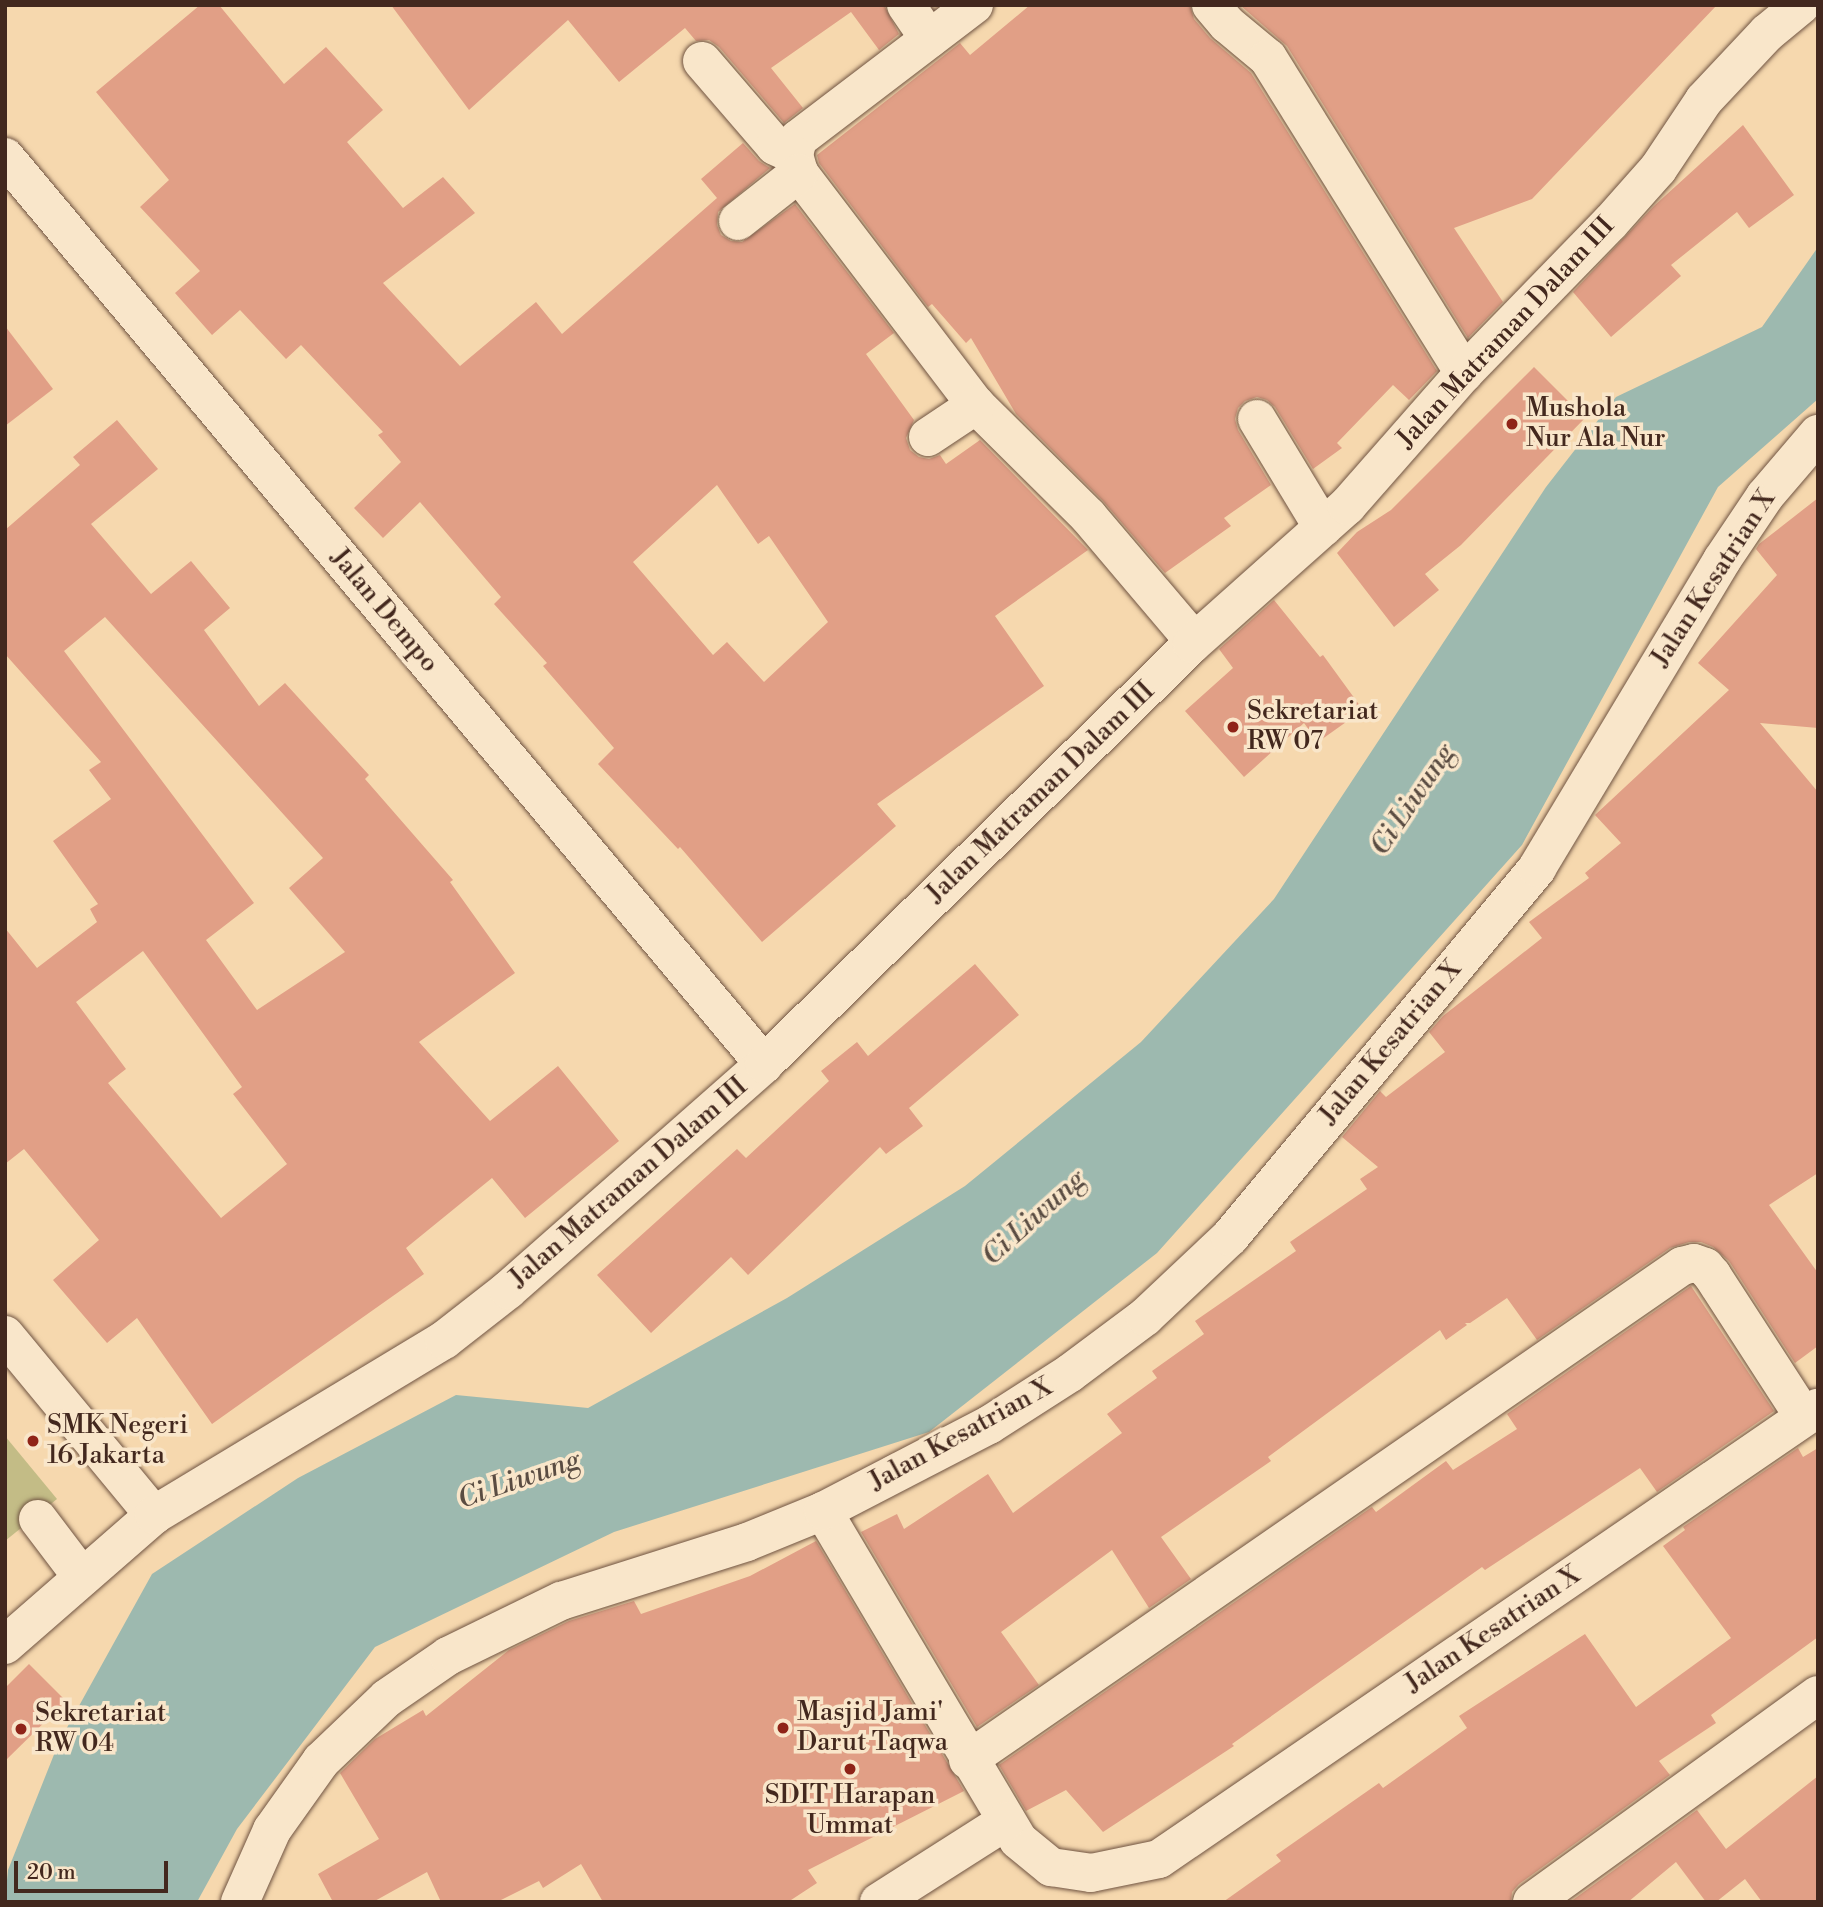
<!DOCTYPE html>
<html>
<head>
<meta charset="utf-8">
<style>
  body { margin:0 }
  #map { position:relative; width:1823px; height:1907px; overflow:hidden; background:#f6d8ae; font-family:"Libre Bodoni",serif }
  div>[style] { position:absolute }
  .green>* { inset:0; background:#c3bc86 }
  .water>* { inset:0; background:#9db9af }
  .building>* { inset:0; background:#e19f86 }
  .roads { filter:drop-shadow(0 0 2px #705442) drop-shadow(0 0 2px #705442) }
  .minor>* { height:38px; margin:-19px; padding:0 19px; transform-origin:19px; border-radius:19px; background:#f9e6ca }
  .dots>* { width:19px; height:19px; translate:-50% -50%; box-sizing:border-box; border:4px solid #f9e6ca; border-radius:50% }
  span { translate:-50% -50%; white-space:nowrap; text-align:center; line-height:1.15; -webkit-text-stroke:7px #f9e6ca; paint-order:stroke }
  .street-label { font-size:26px; color:#43281e }
  .poi-label { font-size:26px; color:#43281e }
  .left { translate:0 -50%; text-align:left }
  .water-label { font-size:28px; color:#5a4c42; font-style:italic }
  .frame { position:absolute; inset:0; border:7px solid #43281e; pointer-events:none }
  .scale { position:absolute; left:14px; top:1861px; width:154px; height:32px; box-sizing:border-box; border:4px solid #43281e; border-top:0; padding-left:9px; font-size:21px; line-height:24px; white-space:nowrap; color:#43281e; -webkit-text-stroke:5px #f9e6ca; paint-order:stroke }
</style>
</head>
<body>
<div id="map">
  <div class="green">
    <i style="clip-path:polygon(5px 1436px,57px 1499px,5px 1541px)"></i>
  </div>
  <div class="water">
    <i style="clip-path:polygon(1818px 247px,1818px 399px,1718px 487px,1522px 845px,1157px 1253px,929px 1432px,614px 1532px,375px 1647px,237px 1829px,197px 1902px,5px 1902px,8px 1870px,59px 1742px,152px 1574px,298px 1478px,456px 1395px,588px 1408px,787px 1298px,965px 1186px,1141px 1042px,1274px 899px,1546px 487px,1616px 397px,1762px 327px)"></i>
  </div>
  <div class="building">
    <i style="clip-path:polygon(evenodd,200px 5px,219px 5px,284px 84px,326px 47px,383px 110px,347px 142px,403px 208px,443px 177px,475px 213px,383px 283px,460px 366px,536px 302px,562px 334px,717px 198px,701px 179px,743px 143px,759px 161px,770px 168px,718px 212px,717px 225px,721px 235px,731px 241px,742px 242px,795px 204px,894px 333px,866px 354px,914px 420px,906px 438px,910px 450px,919px 457px,929px 459px,940px 455px,946px 464px,980px 440px,1088px 550px,995px 616px,1044px 686px,877px 804px,896px 826px,762px 942px,680px 847px,678px 849px,598px 764px,614px 748px,543px 666px,547px 663px,494px 604px,501px 597px,420px 502px,383px 538px,354px 508px,401px 462px,378px 435px,383px 432px,301px 345px,286px 359px,240px 310px,212px 335px,175px 293px,200px 271px,140px 207px,169px 180px,96px 92px,200px 5px,717px 485px,758px 544px,769px 536px,828px 622px,764px 682px,727px 642px,713px 655px,633px 562px,717px 485px)"></i>
    <i style="clip-path:polygon(391px 5px,884px 5px,899px 34px,879px 50px,851px 12px,771px 68px,803px 108px,784px 123px,719px 47px,709px 40px,696px 41px,685px 28px,619px 82px,568px 20px,469px 110px)"></i>
    <i style="clip-path:polygon(1030px 5px,1190px 5px,1194px 19px,1210px 38px,1251px 73px,1437px 371px,1409px 400px,1393px 385px,1337px 443px,1342px 448px,1313px 469px,1275px 407px,1267px 400px,1257px 397px,1245px 401px,1238px 408px,1235px 419px,1238px 430px,1271px 485px,1224px 518px,1231px 526px,1165px 573px,1103px 501px,1016px 414px,971px 338px,966px 343px,932px 304px,928px 307px,819px 163px,817px 155px,960px 43px,970px 55px)"></i>
    <i style="clip-path:polygon(1240px 5px,1717px 5px,1532px 199px,1454px 228px,1503px 302px,1468px 338px,1287px 46px)"></i>
    <i style="clip-path:polygon(1743px 125px,1794px 195px,1749px 228px,1737px 212px,1671px 265px,1681px 276px,1611px 337px,1573px 292px,1654px 206px)"></i>
    <i style="clip-path:polygon(5px 326px,53px 389px,5px 426px)"></i>
    <i style="clip-path:polygon(1534px 367px,1585px 418px,1461px 545px,1425px 574px,1439px 590px,1394px 627px,1337px 553px,1357px 532px,1391px 510px)"></i>
    <i style="clip-path:polygon(evenodd,117px 420px,158px 469px,91px 524px,151px 594px,191px 561px,230px 608px,204px 630px,259px 706px,285px 683px,369px 775px,365px 779px,453px 880px,450px 882px,515px 973px,419px 1042px,490px 1121px,558px 1066px,619px 1141px,525px 1218px,492px 1178px,406px 1248px,424px 1274px,212px 1424px,137px 1318px,107px 1343px,53px 1280px,99px 1240px,24px 1149px,5px 1164px,5px 928px,37px 968px,97px 922px,90px 909px,98px 904px,53px 841px,111px 799px,89px 770px,101px 762px,5px 654px,5px 530px,80px 465px,73px 457px,117px 420px,105px 617px,323px 858px,289px 888px,345px 952px,257px 1010px,206px 940px,254px 903px,64px 651px,105px 617px,117px 420px,143px 951px,242px 1087px,233px 1094px,287px 1164px,221px 1218px,108px 1083px,126px 1069px,76px 1002px,143px 951px)"></i>
    <i style="clip-path:polygon(1818px 498px,1818px 728px,1760px 723px,1818px 792px,1818px 1173px,1769px 1205px,1818px 1273px,1818px 1346px,1795px 1363px,1729px 1261px,1713px 1247px,1701px 1242px,1689px 1242px,1670px 1248px,1537px 1340px,1507px 1298px,1470px 1323px,1465px 1323px,1467px 1325px,1446px 1340px,1440px 1330px,1268px 1457px,1271px 1461px,1161px 1537px,1191px 1579px,1149px 1608px,1112px 1550px,1001px 1632px,1039px 1685px,977px 1727px,861px 1532px,897px 1514px,904px 1529px,988px 1474px,1013px 1513px,1122px 1433px,1107px 1414px,1157px 1378px,1152px 1371px,1204px 1334px,1195px 1321px,1296px 1251px,1290px 1242px,1367px 1189px,1360px 1179px,1378px 1167px,1342px 1137px,1380px 1091px,1386px 1097px,1445px 1052px,1429px 1032px,1443px 1016px,1542px 938px,1529px 922px,1589px 878px,1585px 873px,1621px 843px,1595px 815px,1729px 690px,1698px 663px,1777px 575px,1756px 549px,1759px 544px)"></i>
    <i style="clip-path:polygon(1274px 600px,1320px 657px,1323px 655px,1363px 710px,1318px 742px,1304px 723px,1244px 777px,1185px 711px,1233px 668px,1219px 649px)"></i>
    <i style="clip-path:polygon(975px 964px,1019px 1015px,909px 1108px,923px 1126px,886px 1154px,880px 1147px,748px 1275px,731px 1257px,651px 1333px,597px 1275px,737px 1149px,746px 1158px,829px 1081px,821px 1071px,857px 1042px,868px 1056px)"></i>
    <i style="clip-path:polygon(1691px 1286px,1774px 1411px,1657px 1492px,1640px 1468px,1485px 1570px,1482px 1567px,1232px 1744px,1234px 1746px,1103px 1832px,1066px 1790px,1026px 1811px,999px 1765px,1372px 1507px,1376px 1512px,1446px 1461px,1453px 1470px,1517px 1429px,1507px 1414px)"></i>
    <i style="clip-path:polygon(1798px 1448px,1803px 1457px,1818px 1448px,1818px 1637px,1711px 1715px,1716px 1723px,1659px 1761px,1670px 1775px,1519px 1884px,1512px 1892px,1511px 1902px,1223px 1902px,1281px 1861px,1276px 1855px,1379px 1783px,1383px 1788px,1467px 1728px,1459px 1716px,1585px 1634px,1636px 1707px,1731px 1638px,1663px 1546px,1685px 1530px,1683px 1527px)"></i>
    <i style="clip-path:polygon(816px 1541px,964px 1791px,808px 1870px,817px 1883px,788px 1902px,603px 1902px,581px 1864px,543px 1888px,539px 1881px,497px 1902px,441px 1902px,427px 1872px,373px 1902px,333px 1902px,318px 1874px,379px 1839px,340px 1773px,375px 1739px,423px 1710px,426px 1716px,509px 1650px,569px 1621px,634px 1601px,641px 1614px,750px 1576px)"></i>
    <i style="clip-path:polygon(29px 1664px,66px 1701px,5px 1761px,5px 1688px)"></i>
    <i style="clip-path:polygon(1818px 1776px,1818px 1902px,1762px 1902px,1745px 1879px,1716px 1902px,1706px 1902px,1676px 1862px,1628px 1902px,1570px 1902px,1697px 1810px,1726px 1849px)"></i>
  </div>
  <div class="roads">
    <div class="minor">
      <i style="left:906px;top:5px;width:41px;rotate:55.9deg"></i>
      <i style="left:974px;top:5px;width:221px;rotate:142.7deg"></i>
      <i style="left:798px;top:139px;width:16px;rotate:104deg"></i>
      <i style="left:794px;top:155px;width:19px;rotate:74deg"></i>
      <i style="left:799px;top:173px;width:292px;rotate:52.7deg"></i>
      <i style="left:976px;top:405px;width:158px;rotate:44.7deg"></i>
      <i style="left:1088px;top:516px;width:148px;rotate:49.7deg"></i>
      <i style="left:1184px;top:629px;width:17px;rotate:62deg"></i>
      <i style="left:1211px;top:5px;width:25px;rotate:50deg"></i>
      <i style="left:1227px;top:24px;width:53px;rotate:39.7deg"></i>
      <i style="left:1268px;top:58px;width:371px;rotate:58.1deg"></i>
      <i style="left:702px;top:61px;width:112px;rotate:49.3deg"></i>
      <i style="left:775px;top:146px;width:21px;rotate:25deg"></i>
      <i style="left:5px;top:157px;width:1183px;rotate:50.08deg"></i>
      <i style="left:738px;top:221px;width:78px;rotate:-38.2deg"></i>
      <i style="left:1257px;top:419px;width:127px;rotate:58.8deg"></i>
      <i style="left:928px;top:437px;width:58px;rotate:-33.7deg"></i>
      <i style="left:5px;top:1335px;width:234px;rotate:50.4deg"></i>
      <i style="left:823px;top:1511px;width:382px;rotate:59.3deg"></i>
      <i style="left:1018px;top:1840px;width:43px;rotate:39.3deg"></i>
      <i style="left:1051px;top:1867px;width:40px;rotate:8.5deg"></i>
      <i style="left:1091px;top:1873px;width:69px;rotate:-11.6deg"></i>
      <i style="left:1159px;top:1859px;width:799px;rotate:-34.39deg"></i>
      <i style="left:38px;top:1519px;width:73px;rotate:52.8deg"></i>
      <i style="left:5px;top:1645px;width:198px;rotate:-41.1deg"></i>
      <i style="left:154px;top:1515px;width:339px;rotate:-31.1deg"></i>
      <i style="left:444px;top:1340px;width:81px;rotate:-38deg"></i>
      <i style="left:508px;top:1290px;width:341px;rotate:-41.4deg"></i>
      <i style="left:764px;top:1064px;width:600px;rotate:-44.46deg"></i>
      <i style="left:1192px;top:644px;width:208px;rotate:-41.7deg"></i>
      <i style="left:1347px;top:506px;width:177px;rotate:-48.7deg"></i>
      <i style="left:1464px;top:373px;width:209px;rotate:-45.8deg"></i>
      <i style="left:1610px;top:223px;width:72px;rotate:-48.4deg"></i>
      <i style="left:1658px;top:169px;width:83px;rotate:-56.3deg"></i>
      <i style="left:1704px;top:100px;width:92px;rotate:-46.8deg"></i>
      <i style="left:1767px;top:33px;width:44px;rotate:-39.5deg"></i>
      <i style="left:968px;top:1760px;width:868px;rotate:-34.68deg"></i>
      <i style="left:1682px;top:1266px;width:12px;rotate:-14deg"></i>
      <i style="left:1694px;top:1263px;width:12px;rotate:20deg"></i>
      <i style="left:1705px;top:1267px;width:11px;rotate:49deg"></i>
      <i style="left:1712px;top:1275px;width:169px;rotate:57.1deg"></i>
      <i style="left:240px;top:1902px;width:79px;rotate:-66deg"></i>
      <i style="left:272px;top:1830px;width:85px;rotate:-54.6deg"></i>
      <i style="left:321px;top:1761px;width:91px;rotate:-43.7deg"></i>
      <i style="left:387px;top:1698px;width:74px;rotate:-34.5deg"></i>
      <i style="left:448px;top:1656px;width:126px;rotate:-26deg"></i>
      <i style="left:561px;top:1601px;width:195px;rotate:-17.6deg"></i>
      <i style="left:747px;top:1542px;width:82px;rotate:-22.2deg"></i>
      <i style="left:823px;top:1511px;width:187px;rotate:-27.4deg"></i>
      <i style="left:989px;top:1425px;width:96px;rotate:-32.7deg"></i>
      <i style="left:1070px;top:1373px;width:94px;rotate:-36.7deg"></i>
      <i style="left:1145px;top:1317px;width:117px;rotate:-43.3deg"></i>
      <i style="left:1230px;top:1237px;width:480px;rotate:-50.2deg"></i>
      <i style="left:1537px;top:868px;width:359px;rotate:-59deg"></i>
      <i style="left:1722px;top:560px;width:77px;rotate:-56.1deg"></i>
      <i style="left:1765px;top:496px;width:82px;rotate:-49.5deg"></i>
      <i style="left:879px;top:1902px;width:151px;rotate:-32.5deg"></i>
      <i style="left:1532px;top:1902px;width:353px;rotate:-35.9deg"></i>
    </div>
  </div>
  <div class="dots">
    <i style="left:1512px;top:424px;background:#8f2418"></i>
    <i style="left:1233px;top:727px;background:#8f2418"></i>
    <i style="left:33px;top:1441px;background:#8f2418"></i>
    <i style="left:783px;top:1728px;background:#8f2418"></i>
    <i style="left:21px;top:1729px;background:#8f2418"></i>
    <i style="left:850px;top:1769px;background:#8f2418"></i>
  </div>
  <div class="street-label">
    <span style="left:1506px;top:333px;rotate:-47deg">Jalan Matraman Dalam III</span>
    <span style="left:1714px;top:579px;rotate:-57deg">Jalan Kesatrian X</span>
    <span style="left:384px;top:611px;rotate:50deg">Jalan Dempo</span>
    <span style="left:1041px;top:793px;rotate:-44deg">Jalan Matraman Dalam III</span>
    <span style="left:1391px;top:1043px;rotate:-50deg">Jalan Kesatrian X</span>
    <span style="left:629px;top:1183px;rotate:-41deg">Jalan Matraman Dalam III</span>
    <span style="left:961px;top:1435px;rotate:-29deg">Jalan Kesatrian X</span>
    <span style="left:1493px;top:1630px;rotate:-34deg">Jalan Kesatrian X</span>
  </div>
  <div class="poi-label">
    <span class="left" style="left:1526px;top:424px">Mushola<br>Nur Ala Nur</span>
    <span class="left" style="left:1247px;top:727px">Sekretariat<br>RW 07</span>
    <span class="left" style="left:47px;top:1441px">SMK Negeri<br>16 Jakarta</span>
    <span class="left" style="left:797px;top:1728px">Masjid Jami'<br>Darut Taqwa</span>
    <span class="left" style="left:35px;top:1729px">Sekretariat<br>RW 04</span>
    <span style="left:850px;top:1811px">SDIT Harapan<br>Ummat</span>
  </div>
  <div class="water-label">
    <span style="left:1413px;top:800px;rotate:-56deg">Ci Liwung</span>
    <span style="left:1034px;top:1218px;rotate:-42deg">Ci Liwung</span>
    <span style="left:519px;top:1480px;rotate:-19deg">Ci Liwung</span>
  </div>
  <div class="frame"></div>
  <div class="scale">20 m</div>
</div>
</body>
</html>
